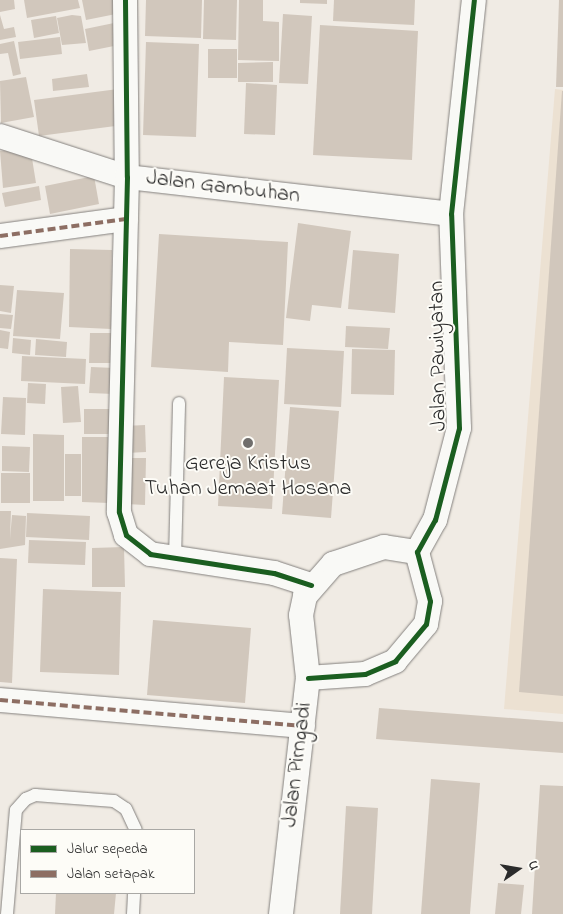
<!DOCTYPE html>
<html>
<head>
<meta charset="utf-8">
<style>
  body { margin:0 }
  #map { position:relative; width:563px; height:914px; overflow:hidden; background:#f0ebe4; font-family:"Indie Flower",sans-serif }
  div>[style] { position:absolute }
  .built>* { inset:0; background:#ece1d2 }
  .building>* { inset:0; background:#d1c7bc }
  .roads { filter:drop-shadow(0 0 1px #84817e) drop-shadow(0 0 1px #84817e) }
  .service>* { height:12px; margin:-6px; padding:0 6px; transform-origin:6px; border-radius:6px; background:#f9f9f6 }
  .minor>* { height:24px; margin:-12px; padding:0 12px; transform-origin:12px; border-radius:12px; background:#f9f9f6 }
  .quiet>* { height:4px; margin-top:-2px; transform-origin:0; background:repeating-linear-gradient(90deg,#8d6e63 0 8px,transparent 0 12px) }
  .cycleway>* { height:5px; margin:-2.5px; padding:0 2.5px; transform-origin:2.5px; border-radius:2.5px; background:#1b5e20 }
  .dots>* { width:14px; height:14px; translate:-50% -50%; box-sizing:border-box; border:2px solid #fdfcf7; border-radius:50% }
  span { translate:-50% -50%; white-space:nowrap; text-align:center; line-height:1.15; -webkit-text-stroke:4px #fdfcf7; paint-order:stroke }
  .street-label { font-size:22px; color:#2b2b2b }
  .poi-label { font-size:22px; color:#2b2b2b }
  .legend { position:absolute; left:20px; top:829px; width:175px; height:65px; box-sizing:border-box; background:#fdfcf7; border:1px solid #a9a8a5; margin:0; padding:6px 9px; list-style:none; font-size:15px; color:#2b2b2b }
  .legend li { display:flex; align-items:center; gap:10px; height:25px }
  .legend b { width:25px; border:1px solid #a9a8a5 }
  .north { position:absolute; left:493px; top:844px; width:50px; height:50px; -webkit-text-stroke:4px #fdfcf7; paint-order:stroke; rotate:77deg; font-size:14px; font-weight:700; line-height:20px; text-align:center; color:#2b2b2b }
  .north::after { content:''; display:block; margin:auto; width:18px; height:22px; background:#2b2b2b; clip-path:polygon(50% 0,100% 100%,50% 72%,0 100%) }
</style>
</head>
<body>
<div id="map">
  <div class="built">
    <i style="clip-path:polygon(555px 89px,563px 90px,563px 714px,504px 709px)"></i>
  </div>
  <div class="building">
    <i style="clip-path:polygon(0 0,14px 0,15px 9px,0 12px)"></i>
    <i style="clip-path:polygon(24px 0,78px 0,80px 8px,27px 18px)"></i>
    <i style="clip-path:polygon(82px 0,119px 0,121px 13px,86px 20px)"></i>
    <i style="clip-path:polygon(146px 0,202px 0,201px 38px,145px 36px)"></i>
    <i style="clip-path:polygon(204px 0,237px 0,236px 40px,203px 39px)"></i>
    <i style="clip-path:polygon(239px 0,263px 0,263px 21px,279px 22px,279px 61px,238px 60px)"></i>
    <i style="clip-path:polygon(300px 0,327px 0,327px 4px,300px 3px)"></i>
    <i style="clip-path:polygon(334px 0,415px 0,414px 25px,333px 21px)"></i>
    <i style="clip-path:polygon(559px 0,563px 0,563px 87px,556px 87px)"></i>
    <i style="clip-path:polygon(283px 14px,312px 16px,308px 84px,279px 83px)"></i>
    <i style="clip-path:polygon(0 15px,4px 29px,14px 27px,16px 37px,0 40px)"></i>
    <i style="clip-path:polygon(72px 15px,81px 16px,86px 43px,62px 45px,57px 18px)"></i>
    <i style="clip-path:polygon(56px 16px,59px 33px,34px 38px,31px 20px)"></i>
    <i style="clip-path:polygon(114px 23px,119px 45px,89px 51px,85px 29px)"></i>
    <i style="clip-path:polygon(320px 25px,418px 31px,412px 160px,313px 155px)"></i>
    <i style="clip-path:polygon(60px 37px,62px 54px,20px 59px,18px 42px)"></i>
    <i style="clip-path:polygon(14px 41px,21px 74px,13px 76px,8px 53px,0 54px,0 44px)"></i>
    <i style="clip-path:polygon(146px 42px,199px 44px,196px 137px,143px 135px)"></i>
    <i style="clip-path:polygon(208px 49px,237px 49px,237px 78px,208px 78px)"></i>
    <i style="clip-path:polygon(273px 62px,273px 82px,238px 82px,238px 63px)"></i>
    <i style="clip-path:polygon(87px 74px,89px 87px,53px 91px,52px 79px)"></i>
    <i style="clip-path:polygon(26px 77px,34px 117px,1px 123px,0 81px)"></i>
    <i style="clip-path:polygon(246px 83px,277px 85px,275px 135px,244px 134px)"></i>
    <i style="clip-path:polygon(118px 89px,123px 125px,39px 136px,34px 100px)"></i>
    <i style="clip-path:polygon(562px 91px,563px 91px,563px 696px,519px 692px)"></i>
    <i style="clip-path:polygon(30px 146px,36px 183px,3px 188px,0 151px)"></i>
    <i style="clip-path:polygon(94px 176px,99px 204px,50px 214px,45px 186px)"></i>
    <i style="clip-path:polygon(39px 186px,41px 200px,5px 207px,2px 193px)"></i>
    <i style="clip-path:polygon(298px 223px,351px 231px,341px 308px,312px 305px,310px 321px,286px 318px)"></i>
    <i style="clip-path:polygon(159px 234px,288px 242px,283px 345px,229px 342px,228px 372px,151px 367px)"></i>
    <i style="clip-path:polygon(70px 249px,112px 250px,111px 329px,69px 327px)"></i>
    <i style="clip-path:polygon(353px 250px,399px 254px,395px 313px,348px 309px)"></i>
    <i style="clip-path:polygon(0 285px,14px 286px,11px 313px,0 311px)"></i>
    <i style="clip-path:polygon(17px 290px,64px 293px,60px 339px,13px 336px)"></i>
    <i style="clip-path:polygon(0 314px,13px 315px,11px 329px,0 328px)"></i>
    <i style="clip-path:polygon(346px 326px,390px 328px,388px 349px,345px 347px)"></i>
    <i style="clip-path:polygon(0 330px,10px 332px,8px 349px,0 348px)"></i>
    <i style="clip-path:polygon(90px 333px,117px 333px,117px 363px,89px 363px)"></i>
    <i style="clip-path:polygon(13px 338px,31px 340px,30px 355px,12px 353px)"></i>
    <i style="clip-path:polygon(36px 339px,67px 342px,66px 357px,35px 355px)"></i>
    <i style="clip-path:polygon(287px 348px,344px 351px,341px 407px,284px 404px)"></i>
    <i style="clip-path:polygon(352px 349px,395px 350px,394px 395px,351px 394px)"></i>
    <i style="clip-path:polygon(22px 356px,86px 359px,85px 384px,21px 381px)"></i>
    <i style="clip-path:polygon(91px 367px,115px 368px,114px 394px,89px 393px)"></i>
    <i style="clip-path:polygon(224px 377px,279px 380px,272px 509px,218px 506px)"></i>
    <i style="clip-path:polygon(28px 383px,46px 384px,45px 404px,27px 403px)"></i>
    <i style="clip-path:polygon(78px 386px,81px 422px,63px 423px,61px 387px)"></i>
    <i style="clip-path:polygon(3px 397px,26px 398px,25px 435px,1px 434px)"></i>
    <i style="clip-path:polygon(290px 407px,339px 411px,331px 518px,282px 514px)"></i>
    <i style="clip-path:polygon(84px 409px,110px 409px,111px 434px,84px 434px)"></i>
    <i style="clip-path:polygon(145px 425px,146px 452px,126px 453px,125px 426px)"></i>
    <i style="clip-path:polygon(33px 434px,64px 435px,64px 501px,33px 501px)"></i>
    <i style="clip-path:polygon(82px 437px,108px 437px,109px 503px,82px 502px)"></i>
    <i style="clip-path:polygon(2px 446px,30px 447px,29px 472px,2px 471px)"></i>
    <i style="clip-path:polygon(65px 454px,81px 454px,81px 496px,65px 496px)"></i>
    <i style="clip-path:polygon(127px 458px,146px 458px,145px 505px,126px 504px)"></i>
    <i style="clip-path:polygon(1px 473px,30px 473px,30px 503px,1px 503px)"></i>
    <i style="clip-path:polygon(0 511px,11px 511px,10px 539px,12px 515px,26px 516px,25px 545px,0 549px)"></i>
    <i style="clip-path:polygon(27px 513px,90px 516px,89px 540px,26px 537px)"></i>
    <i style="clip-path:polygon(29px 540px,86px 542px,85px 565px,28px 563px)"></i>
    <i style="clip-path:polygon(124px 547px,125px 587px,92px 587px,92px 548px)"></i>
    <i style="clip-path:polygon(0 558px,17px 559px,12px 683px,0 682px)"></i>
    <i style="clip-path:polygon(43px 589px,121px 592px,119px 675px,40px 672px)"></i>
    <i style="clip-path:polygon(153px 620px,251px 628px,245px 703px,147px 695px)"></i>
    <i style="clip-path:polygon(379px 708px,563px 722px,563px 753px,376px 739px)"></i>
    <i style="clip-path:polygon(431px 779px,480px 783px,470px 914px,421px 914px)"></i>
    <i style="clip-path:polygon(540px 785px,563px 786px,563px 914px,532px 914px)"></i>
    <i style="clip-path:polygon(346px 806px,378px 808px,372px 914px,340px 914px)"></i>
    <i style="clip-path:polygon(498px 883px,524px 885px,521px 914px,495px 914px)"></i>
    <i style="clip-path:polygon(56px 893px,116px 893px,114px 914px,55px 914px)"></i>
  </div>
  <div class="roads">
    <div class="service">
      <i style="left:175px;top:558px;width:155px;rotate:-88.5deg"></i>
      <i style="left:7px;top:914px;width:104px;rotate:-85.1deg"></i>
      <i style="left:16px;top:810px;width:15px;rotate:-48deg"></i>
      <i style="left:26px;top:799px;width:10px;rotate:-24deg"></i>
      <i style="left:35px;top:795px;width:79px;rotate:4.3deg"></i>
      <i style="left:114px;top:801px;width:14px;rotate:34deg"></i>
      <i style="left:126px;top:809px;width:23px;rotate:65deg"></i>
      <i style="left:133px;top:914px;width:21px;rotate:-87deg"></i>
    </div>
    <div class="minor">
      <i style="left:125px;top:0;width:177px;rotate:89.4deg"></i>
      <i style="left:127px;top:177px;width:335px;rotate:91.4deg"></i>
      <i style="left:119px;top:512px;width:24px;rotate:73deg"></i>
      <i style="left:126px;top:535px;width:31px;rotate:38deg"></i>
      <i style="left:150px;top:554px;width:125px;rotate:8.7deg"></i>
      <i style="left:274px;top:573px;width:39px;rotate:18deg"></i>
      <i style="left:0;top:136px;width:133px;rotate:17.9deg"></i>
      <i style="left:127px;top:177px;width:326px;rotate:6.5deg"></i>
      <i style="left:0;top:236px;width:127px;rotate:-7.7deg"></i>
      <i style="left:308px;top:678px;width:57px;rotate:-4deg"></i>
      <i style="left:365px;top:674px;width:33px;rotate:-23deg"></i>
      <i style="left:395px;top:661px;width:48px;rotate:-50deg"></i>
      <i style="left:426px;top:624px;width:23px;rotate:-80deg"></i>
      <i style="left:430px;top:601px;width:51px;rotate:-104.9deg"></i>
      <i style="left:417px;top:552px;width:37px;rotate:-61deg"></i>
      <i style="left:435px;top:520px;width:95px;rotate:-75.4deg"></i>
      <i style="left:459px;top:428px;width:214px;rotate:-92.1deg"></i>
      <i style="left:451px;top:214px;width:215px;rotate:-83.9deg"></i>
      <i style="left:0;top:700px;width:304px;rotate:4.9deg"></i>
      <i style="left:281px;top:914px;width:238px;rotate:-83.5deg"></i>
      <i style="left:308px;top:678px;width:63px;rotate:-96.3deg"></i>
      <i style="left:301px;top:615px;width:19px;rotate:-78deg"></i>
      <i style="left:305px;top:596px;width:43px;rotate:-48.8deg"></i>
      <i style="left:333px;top:564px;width:54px;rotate:-18.4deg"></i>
      <i style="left:384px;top:547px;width:33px;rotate:9deg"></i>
    </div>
  </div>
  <div class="quiet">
    <i style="left:0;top:236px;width:127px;rotate:-7.7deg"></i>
    <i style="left:0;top:700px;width:304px;rotate:4.9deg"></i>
  </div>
  <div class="cycleway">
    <i style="left:125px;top:0;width:177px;rotate:89.4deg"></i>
    <i style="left:127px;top:177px;width:335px;rotate:91.4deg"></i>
    <i style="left:119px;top:512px;width:24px;rotate:73deg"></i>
    <i style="left:126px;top:535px;width:31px;rotate:38deg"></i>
    <i style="left:150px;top:554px;width:125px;rotate:8.7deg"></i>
    <i style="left:274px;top:573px;width:39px;rotate:18deg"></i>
    <i style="left:308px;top:678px;width:57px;rotate:-4deg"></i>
    <i style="left:365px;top:674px;width:33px;rotate:-23deg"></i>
    <i style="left:395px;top:661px;width:48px;rotate:-50deg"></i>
    <i style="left:426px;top:624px;width:23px;rotate:-80deg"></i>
    <i style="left:430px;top:601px;width:51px;rotate:-104.9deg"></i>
    <i style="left:417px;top:552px;width:37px;rotate:-61deg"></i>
    <i style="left:435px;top:520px;width:95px;rotate:-75.4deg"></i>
    <i style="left:459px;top:428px;width:214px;rotate:-92.1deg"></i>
    <i style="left:451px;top:214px;width:215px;rotate:-83.9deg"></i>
  </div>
  <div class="dots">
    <i style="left:248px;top:443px;background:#706e6c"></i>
  </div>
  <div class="street-label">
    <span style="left:223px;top:188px;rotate:7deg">Jalan Gambuhan</span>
    <span style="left:439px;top:356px;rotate:-91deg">Jalan Pawiyatan</span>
    <span style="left:298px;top:765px;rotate:-83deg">Jalan Pirngadi</span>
  </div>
  <div class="poi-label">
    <span style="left:248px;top:477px">Gereja Kristus<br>Tuhan Jemaat Hosana</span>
  </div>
  <ul class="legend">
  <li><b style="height:6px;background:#1b5e20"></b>Jalur sepeda</li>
  <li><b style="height:6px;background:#8d6e63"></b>Jalan setapak</li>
  </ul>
  <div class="north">U</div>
</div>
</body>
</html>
